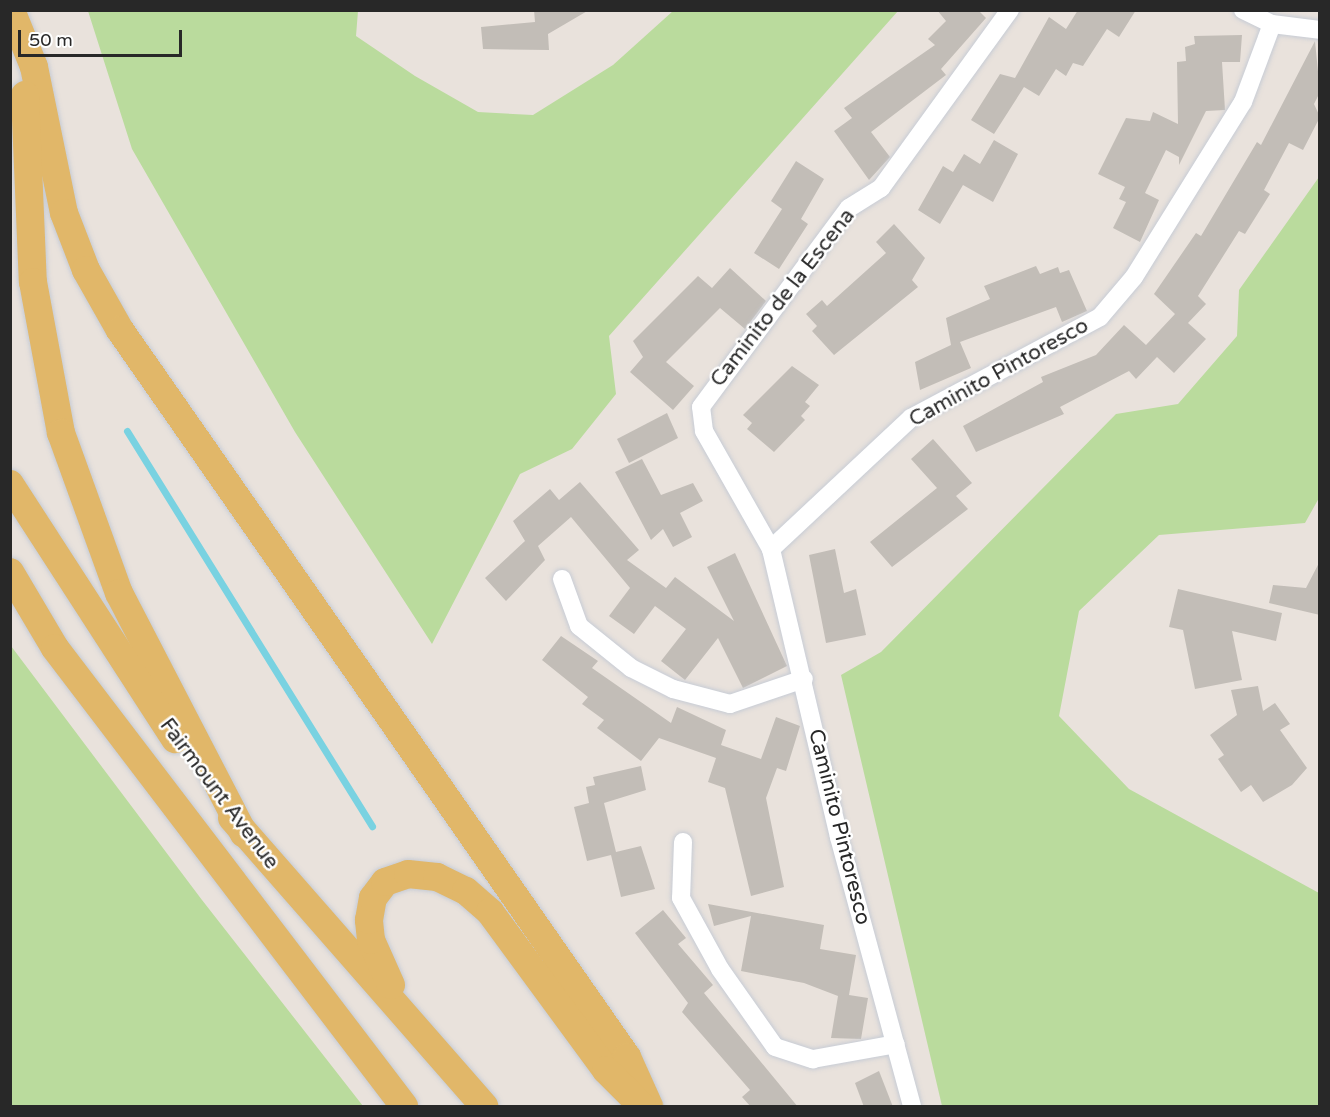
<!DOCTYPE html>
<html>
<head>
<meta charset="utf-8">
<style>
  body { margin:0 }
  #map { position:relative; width:1330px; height:1117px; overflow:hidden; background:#e9e2dc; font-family:"Varela Round",sans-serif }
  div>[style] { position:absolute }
  .green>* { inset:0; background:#badb9d }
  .stream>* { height:7px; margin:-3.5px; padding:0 3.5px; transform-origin:3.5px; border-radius:3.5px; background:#79d2e1 }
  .building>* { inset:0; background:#c2bdb7 }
  .roads { filter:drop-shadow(0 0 2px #c7ccd5) drop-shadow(0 0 2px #c7ccd5) }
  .minor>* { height:18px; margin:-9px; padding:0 9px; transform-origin:9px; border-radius:9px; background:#fff }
  .primary>* { height:28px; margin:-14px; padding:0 14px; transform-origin:14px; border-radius:14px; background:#e1b769 }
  span { translate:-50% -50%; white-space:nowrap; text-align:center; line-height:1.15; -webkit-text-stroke:5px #fff; paint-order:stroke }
  .street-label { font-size:21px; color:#282828 }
  .frame { position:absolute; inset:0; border:12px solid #282828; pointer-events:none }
  .scale { position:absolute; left:18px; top:30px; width:164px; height:27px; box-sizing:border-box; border:3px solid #282828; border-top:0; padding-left:8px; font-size:18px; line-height:21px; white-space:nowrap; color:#282828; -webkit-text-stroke:4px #fff; paint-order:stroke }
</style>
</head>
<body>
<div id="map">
  <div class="green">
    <i style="clip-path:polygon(88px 11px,358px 11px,356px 36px,415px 76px,478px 112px,533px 115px,613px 65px,673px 11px,898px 11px,609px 336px,616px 394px,572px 449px,520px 474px,432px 644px,295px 432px,132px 149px)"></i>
    <i style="clip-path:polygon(1319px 177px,1319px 498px,1305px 523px,1159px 535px,1079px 611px,1059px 716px,1129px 789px,1319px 893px,1319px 1106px,942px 1106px,841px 675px,881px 652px,1116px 414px,1178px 404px,1237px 336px,1239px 290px)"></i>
    <i style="clip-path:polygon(11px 646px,202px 900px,363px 1106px,11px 1106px)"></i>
  </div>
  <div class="stream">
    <i style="left:127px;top:431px;width:465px;rotate:58.2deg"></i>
  </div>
  <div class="building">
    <i style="clip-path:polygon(534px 10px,589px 10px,548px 34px,549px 50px,483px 49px,481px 27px,535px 22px)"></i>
    <i style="clip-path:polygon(937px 10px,978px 10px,986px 18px,941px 69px,946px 75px,871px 132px,890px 157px,869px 180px,834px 131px,852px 118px,844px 108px,935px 45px,928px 39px,946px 21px)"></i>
    <i style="clip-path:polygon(1078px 10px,1136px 10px,1119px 37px,1107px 29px,1083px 66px,1073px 63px,1066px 76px,1056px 69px,1039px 96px,1024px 87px,994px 134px,971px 120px,1000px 74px,1015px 78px,1049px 17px,1066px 29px)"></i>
    <i style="clip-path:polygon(1242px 35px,1240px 62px,1222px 62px,1225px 110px,1206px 111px,1179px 165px,1179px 157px,1166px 150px,1145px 193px,1159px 200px,1140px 242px,1113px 228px,1126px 202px,1119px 199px,1125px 187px,1098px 174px,1126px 118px,1150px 121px,1153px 112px,1178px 124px,1177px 62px,1186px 61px,1185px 47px,1195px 44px,1194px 36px)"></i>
    <i style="clip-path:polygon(1315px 41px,1320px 92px,1314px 104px,1320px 117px,1303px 150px,1289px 143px,1264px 190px,1270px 194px,1245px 234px,1239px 231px,1198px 296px,1206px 304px,1188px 323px,1206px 339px,1174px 373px,1157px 357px,1136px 379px,1129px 371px,1060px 407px,1064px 414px,976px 452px,963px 426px,1043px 382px,1041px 377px,1096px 355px,1124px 325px,1146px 345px,1175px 314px,1154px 294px,1196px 233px,1201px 236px,1257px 142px,1261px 145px)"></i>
    <i style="clip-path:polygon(994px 140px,1018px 154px,993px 202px,963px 185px,940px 224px,918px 210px,943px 166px,953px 172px,964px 154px,980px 164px)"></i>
    <i style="clip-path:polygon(796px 161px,824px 179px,801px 219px,808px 224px,779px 269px,754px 253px,782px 209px,771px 201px)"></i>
    <i style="clip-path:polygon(894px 224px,925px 258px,912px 280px,918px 287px,834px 355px,812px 331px,817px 326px,806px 314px,822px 300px,827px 306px,886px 253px,876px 242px)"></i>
    <i style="clip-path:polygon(1036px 266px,1040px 274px,1058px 267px,1060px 273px,1069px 270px,1087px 311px,1062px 322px,1056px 307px,960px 342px,971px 368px,920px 390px,915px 362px,951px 345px,946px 318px,990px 299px,984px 286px)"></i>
    <i style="clip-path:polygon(730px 268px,766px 301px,745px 329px,720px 308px,666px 362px,694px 386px,673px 410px,630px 372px,643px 357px,633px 341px,698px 276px,712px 288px)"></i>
    <i style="clip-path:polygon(792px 366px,819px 385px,805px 402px,810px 406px,801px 416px,805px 420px,774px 452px,747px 429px,752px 423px,743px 415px)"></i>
    <i style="clip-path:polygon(667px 413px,678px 438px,629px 463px,617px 439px)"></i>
    <i style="clip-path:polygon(933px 439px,972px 483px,956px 496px,968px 509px,892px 567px,870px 542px,937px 488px,911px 459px)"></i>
    <i style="clip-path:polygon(642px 459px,661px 495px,693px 483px,703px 501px,680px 513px,692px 537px,673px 547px,663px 529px,651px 540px,615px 472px)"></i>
    <i style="clip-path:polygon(580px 482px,639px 550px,627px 560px,666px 588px,675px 577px,734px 621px,707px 567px,735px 553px,787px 666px,743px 688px,718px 638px,685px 680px,661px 661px,686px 629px,655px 606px,634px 634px,609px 616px,630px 588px,571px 517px,538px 546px,545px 560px,506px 601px,485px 578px,525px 541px,513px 521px,550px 489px,559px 500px)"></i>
    <i style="clip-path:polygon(835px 549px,844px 593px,856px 589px,866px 635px,826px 643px,809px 555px)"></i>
    <i style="clip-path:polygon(1320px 561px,1320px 615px,1269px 603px,1273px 585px,1306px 588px)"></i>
    <i style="clip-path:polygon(1178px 589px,1282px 613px,1276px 641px,1232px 631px,1242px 680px,1195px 689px,1183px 630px,1169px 627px)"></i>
    <i style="clip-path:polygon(561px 636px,598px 661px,592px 668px,671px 723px,677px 707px,726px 730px,721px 745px,761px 759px,776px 717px,800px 726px,786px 771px,777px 768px,766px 798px,784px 887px,751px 896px,725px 788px,708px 782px,716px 758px,659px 738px,641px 761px,597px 728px,604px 720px,582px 704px,588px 697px,542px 660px)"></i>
    <i style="clip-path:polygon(1258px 686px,1263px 711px,1275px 703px,1290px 724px,1280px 730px,1307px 768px,1292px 785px,1263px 802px,1251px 785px,1241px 792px,1218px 759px,1224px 755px,1210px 735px,1237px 715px,1231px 690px)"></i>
    <i style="clip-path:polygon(641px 766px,646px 790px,604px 803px,616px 852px,641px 846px,655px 889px,621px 897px,611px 855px,587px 861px,574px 807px,589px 803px,586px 787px,595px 785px,593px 777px)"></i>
    <i style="clip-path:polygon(708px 904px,824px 925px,820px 949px,856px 955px,849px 995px,868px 998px,861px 1039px,831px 1038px,838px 996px,804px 983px,741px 971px,751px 916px,714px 926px)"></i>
    <i style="clip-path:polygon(663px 910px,686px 938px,678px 944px,713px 985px,704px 993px,798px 1107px,751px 1107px,742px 1097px,750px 1090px,682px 1012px,688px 1003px,635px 933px)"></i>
    <i style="clip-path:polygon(879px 1071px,893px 1107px,864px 1107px,855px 1083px)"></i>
  </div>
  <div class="roads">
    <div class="minor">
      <i style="left:1243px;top:10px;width:32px;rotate:26deg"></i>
      <i style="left:1272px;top:24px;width:48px;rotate:7.1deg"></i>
      <i style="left:771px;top:549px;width:192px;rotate:-43.1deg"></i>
      <i style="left:911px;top:418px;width:214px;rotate:-28.1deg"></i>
      <i style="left:1100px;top:317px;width:52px;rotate:-49.6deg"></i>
      <i style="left:1134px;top:277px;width:206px;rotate:-58.1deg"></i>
      <i style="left:1243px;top:102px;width:83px;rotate:-69.6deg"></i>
      <i style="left:562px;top:579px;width:50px;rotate:70.1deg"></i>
      <i style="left:579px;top:626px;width:67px;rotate:38.9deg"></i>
      <i style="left:631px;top:668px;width:47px;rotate:26.6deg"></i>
      <i style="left:673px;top:689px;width:59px;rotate:14.7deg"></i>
      <i style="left:730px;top:704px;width:78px;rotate:-18.7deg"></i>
      <i style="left:683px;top:842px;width:56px;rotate:92deg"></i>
      <i style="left:681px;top:898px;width:81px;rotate:61.2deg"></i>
      <i style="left:720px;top:969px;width:95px;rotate:54.8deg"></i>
      <i style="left:775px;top:1047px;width:40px;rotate:18deg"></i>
      <i style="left:813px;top:1059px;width:84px;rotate:-10.2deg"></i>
      <i style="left:912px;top:1106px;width:279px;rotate:-105.2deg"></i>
      <i style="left:839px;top:837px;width:296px;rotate:-103.3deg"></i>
      <i style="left:771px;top:549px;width:136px;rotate:-119.6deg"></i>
      <i style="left:704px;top:431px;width:24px;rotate:-97deg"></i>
      <i style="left:701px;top:407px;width:248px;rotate:-53.4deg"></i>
      <i style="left:849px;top:208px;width:38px;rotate:-32deg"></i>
      <i style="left:881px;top:188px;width:220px;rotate:-54.1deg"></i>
    </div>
    <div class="primary">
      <i style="left:11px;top:10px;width:61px;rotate:68deg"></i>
      <i style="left:34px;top:67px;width:149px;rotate:78.4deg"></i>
      <i style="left:64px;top:213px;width:61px;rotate:68.9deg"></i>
      <i style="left:86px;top:270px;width:69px;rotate:60.5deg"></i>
      <i style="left:120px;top:330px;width:886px;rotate:55.11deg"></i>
      <i style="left:627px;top:1057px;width:54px;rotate:65.8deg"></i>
      <i style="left:25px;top:95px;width:187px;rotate:87.6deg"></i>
      <i style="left:33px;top:282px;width:154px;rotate:79.5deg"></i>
      <i style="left:61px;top:433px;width:170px;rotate:70.1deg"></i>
      <i style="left:119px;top:593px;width:271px;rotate:62.6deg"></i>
      <i style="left:10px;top:484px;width:304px;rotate:57.1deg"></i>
      <i style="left:10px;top:572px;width:88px;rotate:59.4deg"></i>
      <i style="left:55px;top:648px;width:576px;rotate:52.69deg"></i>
      <i style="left:232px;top:818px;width:383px;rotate:48.8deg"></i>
      <i style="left:391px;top:985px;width:49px;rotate:-114deg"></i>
      <i style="left:371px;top:940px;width:20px;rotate:-96deg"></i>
      <i style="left:369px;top:920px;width:22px;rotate:-80deg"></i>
      <i style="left:373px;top:898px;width:20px;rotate:-53deg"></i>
      <i style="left:385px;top:882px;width:24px;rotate:-19deg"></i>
      <i style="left:408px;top:874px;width:29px;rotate:6deg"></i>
      <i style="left:437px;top:877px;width:32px;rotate:26deg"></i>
      <i style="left:466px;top:891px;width:32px;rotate:41deg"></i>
      <i style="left:490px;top:912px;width:196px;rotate:53.7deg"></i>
      <i style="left:606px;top:1070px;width:51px;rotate:45deg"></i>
    </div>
  </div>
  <div class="street-label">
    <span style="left:783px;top:298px;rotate:-52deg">Caminito de la Escena</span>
    <span style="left:999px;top:373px;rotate:-29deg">Caminito Pintoresco</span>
    <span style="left:219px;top:794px;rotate:53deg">Fairmount Avenue</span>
    <span style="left:839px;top:827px;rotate:76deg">Caminito Pintoresco</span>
  </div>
  <div class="frame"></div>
  <div class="scale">50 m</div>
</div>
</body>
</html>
